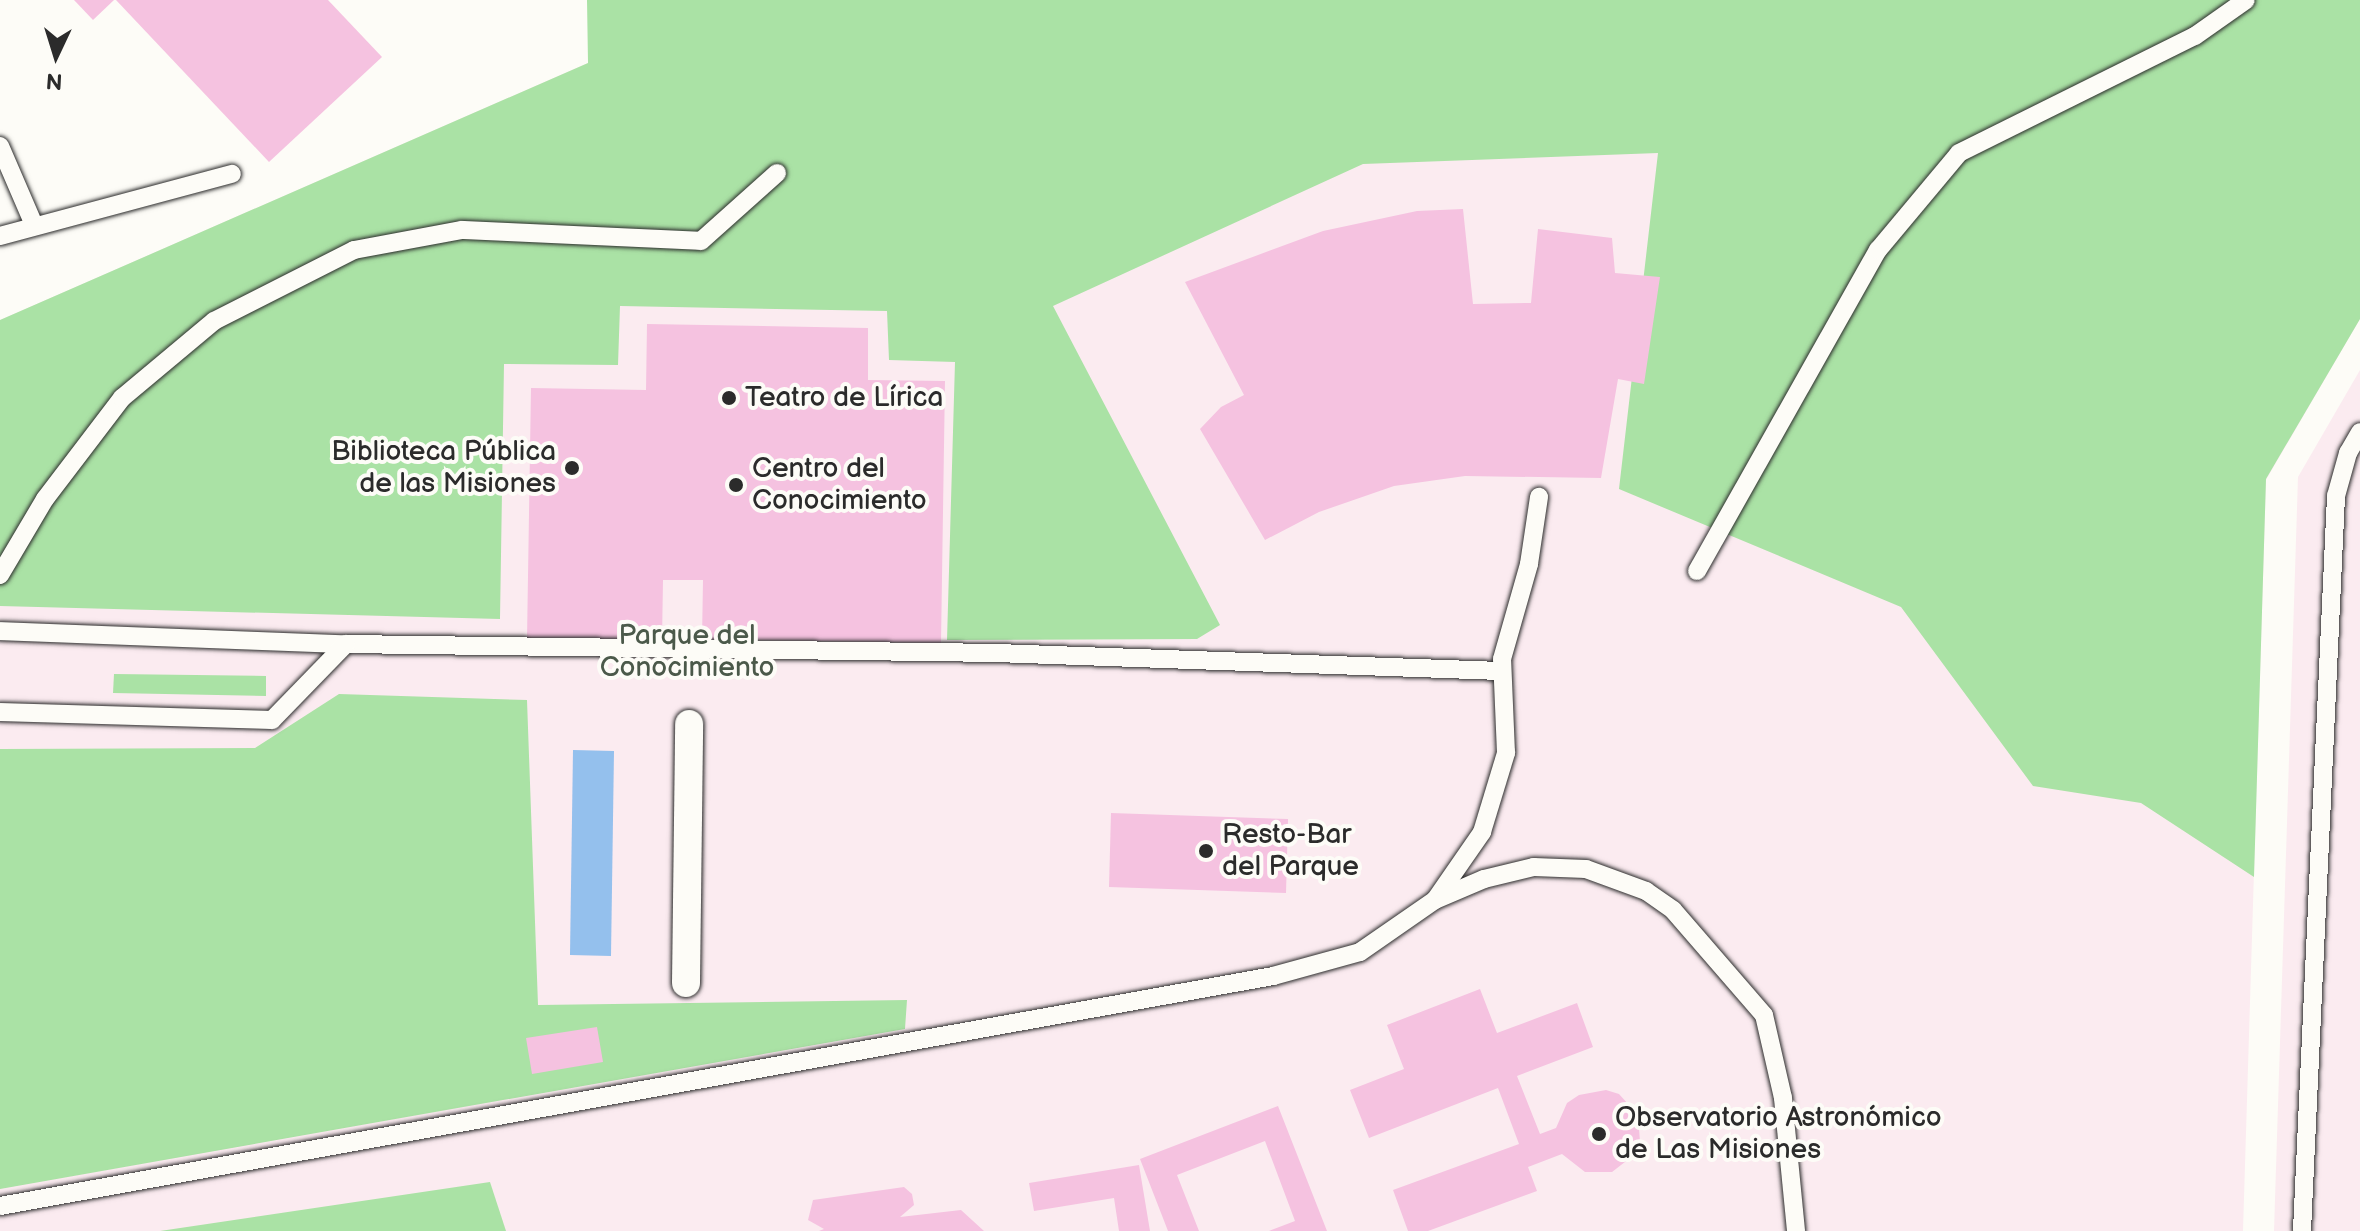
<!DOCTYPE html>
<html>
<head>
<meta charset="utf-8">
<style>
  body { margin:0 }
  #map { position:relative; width:2360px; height:1231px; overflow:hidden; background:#fdfcf7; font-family:"Balsamiq Sans",sans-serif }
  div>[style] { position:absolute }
  .built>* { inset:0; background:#fbebf0 }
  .green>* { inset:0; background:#aae2a5 }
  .water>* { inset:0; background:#94c0ed }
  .building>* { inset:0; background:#f5c2e0 }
  .roads { filter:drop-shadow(0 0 2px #2b2b2b) drop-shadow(0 0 2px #2b2b2b) }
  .service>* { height:18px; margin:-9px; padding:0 9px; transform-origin:9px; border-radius:9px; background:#fdfcf7 }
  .pedestrian>* { height:28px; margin:-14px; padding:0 14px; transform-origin:14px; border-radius:14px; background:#fdfcf7 }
  .dots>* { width:22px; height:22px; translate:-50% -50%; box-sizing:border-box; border:4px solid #fdfcf7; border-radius:50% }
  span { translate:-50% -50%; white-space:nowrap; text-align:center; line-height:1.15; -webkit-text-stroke:8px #fdfcf7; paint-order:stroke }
  .poi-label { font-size:28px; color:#2b2b2b }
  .left { translate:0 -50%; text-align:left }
  .right { translate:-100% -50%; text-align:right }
  .park-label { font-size:28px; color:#4b594a }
  .north { position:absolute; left:16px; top:16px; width:80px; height:80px; -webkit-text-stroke:6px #fdfcf7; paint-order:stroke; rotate:184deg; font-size:22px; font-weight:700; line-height:32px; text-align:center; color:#2b2b2b }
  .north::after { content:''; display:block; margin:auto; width:28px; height:36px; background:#2b2b2b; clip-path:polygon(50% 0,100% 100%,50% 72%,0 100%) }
</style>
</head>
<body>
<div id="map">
  <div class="built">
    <i style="clip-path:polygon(588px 63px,2360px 212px,2360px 319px,2266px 480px,2243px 1231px,0 1231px,0 320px)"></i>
    <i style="clip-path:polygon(2360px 370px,2360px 1231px,2274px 1231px,2298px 477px)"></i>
  </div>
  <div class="green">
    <i style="clip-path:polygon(587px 0,2360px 0,2360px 319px,2266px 479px,2254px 877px,2141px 803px,2033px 786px,1901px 607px,1619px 489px,1658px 153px,1363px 164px,1053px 306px,1220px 625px,1197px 639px,947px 640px,955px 362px,889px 360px,887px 311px,620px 306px,618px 365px,504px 364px,500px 619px,0 606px,0 320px,588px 63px)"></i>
    <i style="clip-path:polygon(114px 674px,266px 676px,266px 696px,113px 693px)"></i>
    <i style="clip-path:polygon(339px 694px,527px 700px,538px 1005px,907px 1000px,905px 1029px,0 1189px,0 749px,255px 748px)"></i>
    <i style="clip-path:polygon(490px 1182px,506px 1231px,160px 1231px)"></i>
  </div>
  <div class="water">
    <i style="clip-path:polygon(573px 750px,614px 751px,611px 956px,570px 955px)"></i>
  </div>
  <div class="building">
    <i style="clip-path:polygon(74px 0,114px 0,93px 20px)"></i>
    <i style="clip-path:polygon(116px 0,328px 0,382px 57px,269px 162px)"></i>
    <i style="clip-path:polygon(1463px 209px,1473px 304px,1531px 303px,1538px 229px,1612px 238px,1615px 273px,1660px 277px,1644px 384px,1618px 379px,1601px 478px,1465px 476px,1394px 486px,1319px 512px,1265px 540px,1200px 429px,1221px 407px,1244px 395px,1185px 282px,1323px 231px,1417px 211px)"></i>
    <i style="clip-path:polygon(647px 324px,868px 328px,868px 380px,945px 381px,941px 643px,702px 639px,703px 580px,663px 580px,662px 641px,527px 639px,531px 388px,646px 390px)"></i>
    <i style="clip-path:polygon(1111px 813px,1288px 819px,1286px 893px,1109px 887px)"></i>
    <i style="clip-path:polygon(1480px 989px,1497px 1033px,1577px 1003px,1593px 1047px,1517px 1076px,1540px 1134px,1556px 1128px,1567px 1103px,1579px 1095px,1606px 1090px,1619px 1094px,1638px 1115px,1640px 1142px,1634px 1155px,1612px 1172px,1585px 1172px,1562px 1154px,1528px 1167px,1537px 1191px,1428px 1231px,1408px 1231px,1393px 1190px,1519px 1144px,1498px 1088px,1369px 1138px,1350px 1090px,1404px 1069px,1387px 1025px)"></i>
    <i style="clip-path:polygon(597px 1027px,603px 1062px,532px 1074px,526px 1038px)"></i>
    <i style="clip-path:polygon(1278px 1106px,1327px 1231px,1269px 1231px,1295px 1221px,1265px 1141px,1177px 1175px,1199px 1231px,1168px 1231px,1140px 1159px)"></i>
    <i style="clip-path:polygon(1139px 1165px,1150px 1231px,1119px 1231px,1114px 1198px,1034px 1211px,1029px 1183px)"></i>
    <i style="clip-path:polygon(904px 1187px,912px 1194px,914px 1205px,900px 1217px,961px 1210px,984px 1231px,819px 1231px,824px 1229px,808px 1220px,813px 1200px)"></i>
  </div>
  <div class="roads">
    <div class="service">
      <i style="left:0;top:146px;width:86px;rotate:66.7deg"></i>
      <i style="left:0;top:236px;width:240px;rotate:-15deg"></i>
      <i style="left:1697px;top:571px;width:369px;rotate:-60.6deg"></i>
      <i style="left:1878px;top:250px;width:126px;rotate:-50.1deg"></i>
      <i style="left:1959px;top:153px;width:263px;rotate:-26.4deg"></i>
      <i style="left:2195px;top:36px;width:62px;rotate:-35.2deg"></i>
      <i style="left:0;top:575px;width:88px;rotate:-59.4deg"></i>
      <i style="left:45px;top:499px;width:127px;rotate:-52.7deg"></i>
      <i style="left:122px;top:398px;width:120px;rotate:-39.9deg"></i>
      <i style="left:214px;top:321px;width:157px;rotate:-26.9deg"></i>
      <i style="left:354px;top:250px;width:110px;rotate:-10.5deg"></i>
      <i style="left:462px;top:230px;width:239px;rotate:2.6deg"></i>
      <i style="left:701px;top:241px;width:102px;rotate:-41.8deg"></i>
      <i style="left:0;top:631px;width:346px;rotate:2.2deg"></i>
      <i style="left:346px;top:644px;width:650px;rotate:0.79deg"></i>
      <i style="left:996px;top:653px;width:506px;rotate:2.04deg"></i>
      <i style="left:0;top:712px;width:272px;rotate:1.7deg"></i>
      <i style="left:272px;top:720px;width:106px;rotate:-45.8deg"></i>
      <i style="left:1435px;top:900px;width:53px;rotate:-23.2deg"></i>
      <i style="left:1484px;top:879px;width:51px;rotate:-13.5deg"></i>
      <i style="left:1534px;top:867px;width:52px;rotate:2.2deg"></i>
      <i style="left:1586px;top:869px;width:64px;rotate:20.1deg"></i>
      <i style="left:1646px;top:891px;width:33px;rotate:35deg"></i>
      <i style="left:1673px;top:910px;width:139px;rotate:49.1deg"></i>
      <i style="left:1764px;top:1015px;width:85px;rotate:77.1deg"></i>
      <i style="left:1783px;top:1098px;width:134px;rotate:84.4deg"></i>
      <i style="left:0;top:1206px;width:1294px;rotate:-10.24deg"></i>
      <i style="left:1273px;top:976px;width:90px;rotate:-15.4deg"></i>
      <i style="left:1360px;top:952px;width:91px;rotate:-34.7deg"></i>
      <i style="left:1435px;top:900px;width:83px;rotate:-55.3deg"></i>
      <i style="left:1482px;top:832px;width:83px;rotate:-73.1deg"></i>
      <i style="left:1506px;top:753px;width:94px;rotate:-92.4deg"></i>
      <i style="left:1502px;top:659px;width:99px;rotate:-74.1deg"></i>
      <i style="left:1529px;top:564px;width:68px;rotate:-81.5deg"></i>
      <i style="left:2302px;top:1231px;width:736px;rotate:-87.35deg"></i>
      <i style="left:2336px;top:496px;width:45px;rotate:-74.4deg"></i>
      <i style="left:2348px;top:453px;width:24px;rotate:-60deg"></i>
    </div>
    <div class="pedestrian">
      <i style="left:686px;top:983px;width:259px;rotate:-89.3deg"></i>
    </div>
  </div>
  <div class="dots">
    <i style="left:729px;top:398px;background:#2b2b2b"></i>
    <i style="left:572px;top:468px;background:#2b2b2b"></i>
    <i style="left:736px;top:485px;background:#2b2b2b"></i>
    <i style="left:1206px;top:851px;background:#2b2b2b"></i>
    <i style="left:1599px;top:1134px;background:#2b2b2b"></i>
  </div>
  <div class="poi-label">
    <span class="left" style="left:745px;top:398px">Teatro de Lírica</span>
    <span class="right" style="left:556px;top:468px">Biblioteca Pública<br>de las Misiones</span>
    <span class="left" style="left:752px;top:485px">Centro del<br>Conocimiento</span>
    <span class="left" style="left:1222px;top:851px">Resto-Bar<br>del Parque</span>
    <span class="left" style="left:1615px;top:1134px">Observatorio Astronómico<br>de Las Misiones</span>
  </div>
  <div class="park-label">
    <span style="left:687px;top:652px">Parque del<br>Conocimiento</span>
  </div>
  <div class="north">N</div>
</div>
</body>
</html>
